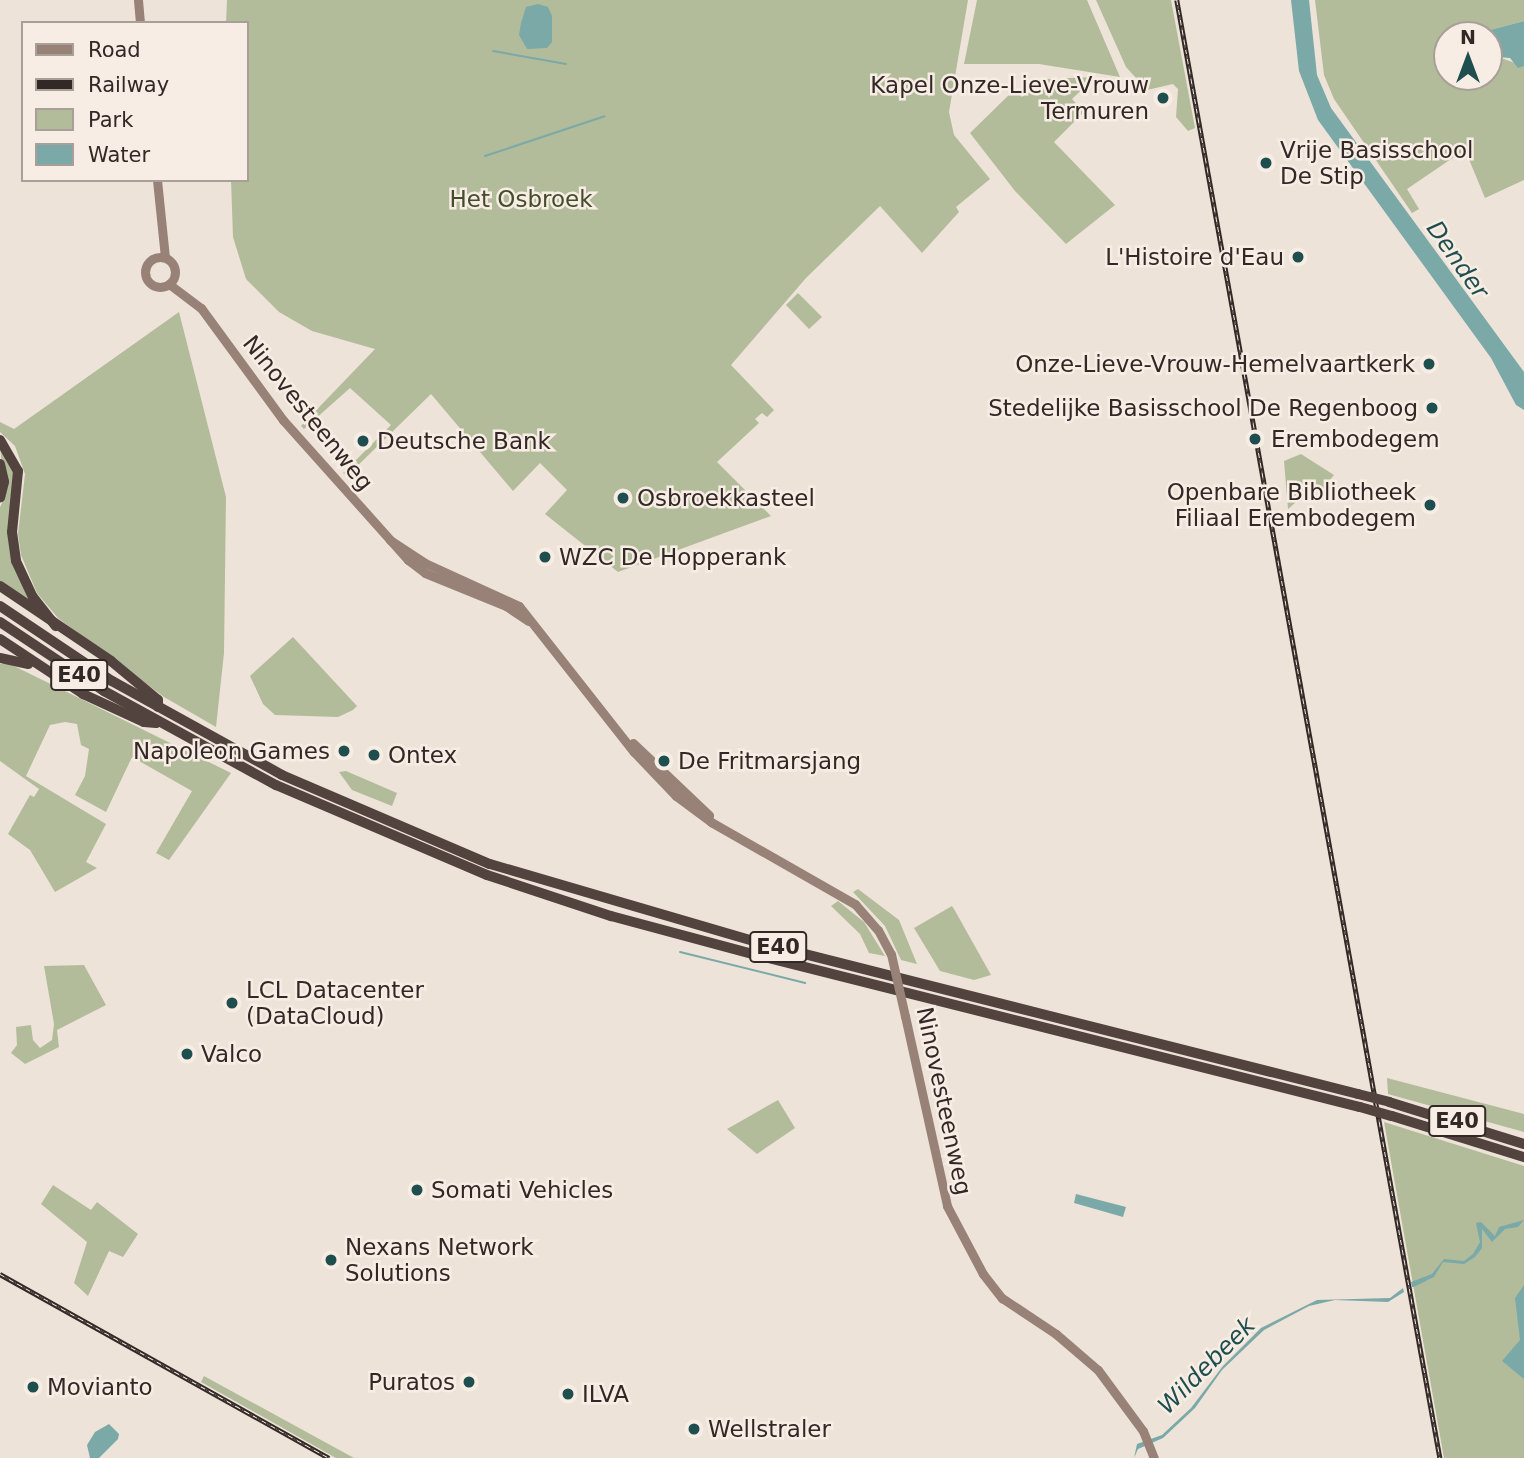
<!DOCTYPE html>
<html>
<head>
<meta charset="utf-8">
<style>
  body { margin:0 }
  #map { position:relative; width:1524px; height:1458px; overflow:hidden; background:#eee3d8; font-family:"DejaVu Sans",sans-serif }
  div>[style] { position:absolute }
  .green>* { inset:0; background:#b2bc9a }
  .water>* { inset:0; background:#7aa9a8 }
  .stream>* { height:2px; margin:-1px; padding:0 1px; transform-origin:1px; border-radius:1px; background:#7aa9a8 }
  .secondary>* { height:9px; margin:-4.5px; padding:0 4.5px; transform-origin:4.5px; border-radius:4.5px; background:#988277 }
  .secondary>.ring { margin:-4.5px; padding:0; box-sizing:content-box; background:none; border:9px solid #988277; border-radius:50% }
  .motorway>* { height:10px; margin:-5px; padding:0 5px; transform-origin:5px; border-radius:5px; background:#52433e }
  .rail>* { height:4.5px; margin-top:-2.25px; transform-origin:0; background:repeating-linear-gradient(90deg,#f7ede4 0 5px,#322926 0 10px); box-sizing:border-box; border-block:2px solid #322926 }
  .secondary-bridge>* { height:9px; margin:-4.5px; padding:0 4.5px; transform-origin:4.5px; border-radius:4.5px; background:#988277 }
  .motorway-bridge>* { height:10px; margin:-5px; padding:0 5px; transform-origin:5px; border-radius:5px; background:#52433e }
  .dots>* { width:19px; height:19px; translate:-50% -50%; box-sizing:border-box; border:4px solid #f7ede4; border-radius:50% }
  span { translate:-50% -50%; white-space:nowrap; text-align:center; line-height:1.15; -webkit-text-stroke:5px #f7ede4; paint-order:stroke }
  .shield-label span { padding:2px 5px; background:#f7ede4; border:2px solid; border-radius:5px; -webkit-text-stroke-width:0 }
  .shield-label { font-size:21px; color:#322926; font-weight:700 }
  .poi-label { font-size:23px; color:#322926 }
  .right { translate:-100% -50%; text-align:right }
  .left { translate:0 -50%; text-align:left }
  .park-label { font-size:23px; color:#434d2c }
  .street-label { font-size:23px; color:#322926 }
  .water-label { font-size:24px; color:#1f4e4f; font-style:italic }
  .legend { position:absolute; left:21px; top:21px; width:228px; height:161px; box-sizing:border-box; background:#f7ede4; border:2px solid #a89f98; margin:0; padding:9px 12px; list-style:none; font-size:21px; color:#322926 }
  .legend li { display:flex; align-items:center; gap:14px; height:35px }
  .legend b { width:35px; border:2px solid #a89f98 }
  .north { position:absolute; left:1433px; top:21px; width:70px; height:70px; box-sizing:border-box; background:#f7ede4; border:2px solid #a89f98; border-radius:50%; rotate:0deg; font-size:19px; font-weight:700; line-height:28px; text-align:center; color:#322926 }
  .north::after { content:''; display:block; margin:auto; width:24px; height:32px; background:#1f4e4f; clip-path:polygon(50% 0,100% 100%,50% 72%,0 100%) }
</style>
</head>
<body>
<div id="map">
  <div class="green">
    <i style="clip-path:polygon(227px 0,968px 0,949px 112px,954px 135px,990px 179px,956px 207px,959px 212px,922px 253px,880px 206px,806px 278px,731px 365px,774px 410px,767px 417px,762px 413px,755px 419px,759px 423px,717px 462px,771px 516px,618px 572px,545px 514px,567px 490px,540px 463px,513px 491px,431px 394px,347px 476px,343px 473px,391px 425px,350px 388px,304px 429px,301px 426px,375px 349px,312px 331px,279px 312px,246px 279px,233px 237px,231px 180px,247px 180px,247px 23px,226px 23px)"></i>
    <i style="clip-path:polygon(977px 0,1087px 0,1120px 77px,1039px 64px,964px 64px)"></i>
    <i style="clip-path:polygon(1096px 0,1171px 0,1195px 128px,1188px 131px,1176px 117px,1178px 89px,1173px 84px,1147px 90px,1126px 67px)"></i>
    <i style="clip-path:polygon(1315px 0,1524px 0,1524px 21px,1471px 35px,1447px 35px,1447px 77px,1489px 77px,1489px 66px,1498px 57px,1524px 66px,1524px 180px,1485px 198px,1468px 157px,1462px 159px,1457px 155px,1407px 189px,1419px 209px,1412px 213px,1334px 99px,1324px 75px)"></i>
    <i style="clip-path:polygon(1095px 77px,1072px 99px,1084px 112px,1054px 142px,1115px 205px,1066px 244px,1015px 191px,970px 133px,1015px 89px,1022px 97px,1047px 79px)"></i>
    <i style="clip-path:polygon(798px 293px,822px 317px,809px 329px,786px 305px)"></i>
    <i style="clip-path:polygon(179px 312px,226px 497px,224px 653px,216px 727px,164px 697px,58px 618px,37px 593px,21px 555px,18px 534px,25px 474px,15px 446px,0 432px,0 422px,14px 429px)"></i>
    <i style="clip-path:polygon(0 446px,13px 469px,12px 562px,34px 607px,0 581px,0 507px,5px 497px)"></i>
    <i style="clip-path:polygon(1301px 454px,1334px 475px,1322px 490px,1317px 484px,1288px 509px,1284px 461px)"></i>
    <i style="clip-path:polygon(293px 637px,357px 706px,353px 710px,338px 717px,275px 715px,263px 704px,250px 676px)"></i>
    <i style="clip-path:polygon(8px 663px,231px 773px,169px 860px,156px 853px,192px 791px,132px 757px,106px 812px,75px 795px,85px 776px,89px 749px,81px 745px,77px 724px,65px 722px,50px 725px,26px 776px,106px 824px,86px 862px,97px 868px,55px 892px,30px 850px,8px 834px,30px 795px,34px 797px,39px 789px,0 761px,0 664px)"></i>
    <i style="clip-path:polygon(346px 771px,397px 793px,392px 806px,352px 790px,339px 772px)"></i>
    <i style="clip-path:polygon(858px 889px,899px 920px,917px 964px,901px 960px,885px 926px,853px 892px)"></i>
    <i style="clip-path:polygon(838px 901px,864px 922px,885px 956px,869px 953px,860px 934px,831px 906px)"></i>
    <i style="clip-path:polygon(952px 906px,954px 909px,991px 975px,974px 980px,940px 971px,914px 928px)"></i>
    <i style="clip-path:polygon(84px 965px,106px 1005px,57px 1030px,59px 1047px,25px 1064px,11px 1053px,17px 1045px,16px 1027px,31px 1025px,33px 1040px,40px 1048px,52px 1040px,54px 1024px,44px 966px)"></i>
    <i style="clip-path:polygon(1387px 1078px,1524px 1114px,1524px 1132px,1388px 1094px)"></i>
    <i style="clip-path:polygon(778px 1100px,795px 1128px,757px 1154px,727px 1129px)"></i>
    <i style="clip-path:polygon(1384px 1122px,1524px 1166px,1524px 1458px,1444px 1458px)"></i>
    <i style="clip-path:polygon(53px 1185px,91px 1210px,97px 1202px,138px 1234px,123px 1257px,109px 1251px,88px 1296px,74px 1283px,87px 1242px,41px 1204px)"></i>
    <i style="clip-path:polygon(204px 1376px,354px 1458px,336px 1458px,201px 1382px)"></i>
  </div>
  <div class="water">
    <i style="clip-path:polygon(1291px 0,1309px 0,1317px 75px,1331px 108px,1524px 372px,1524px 410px,1516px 405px,1491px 358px,1318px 120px,1299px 71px)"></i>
    <i style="clip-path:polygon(538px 4px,548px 7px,552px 16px,552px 42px,547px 48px,527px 49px,519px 35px,521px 23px,526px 7px)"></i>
    <i style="clip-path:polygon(1524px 21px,1524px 66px,1518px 68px,1510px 58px,1498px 57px,1489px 68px,1489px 35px,1471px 35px)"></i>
    <i style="clip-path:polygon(1076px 1194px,1126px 1207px,1123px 1217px,1074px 1203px)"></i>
    <i style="clip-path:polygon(1524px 1220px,1518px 1227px,1505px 1229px,1492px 1242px,1482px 1229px,1482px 1248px,1475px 1257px,1464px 1264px,1443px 1262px,1434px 1277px,1412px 1287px,1411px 1282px,1432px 1274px,1444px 1259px,1464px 1261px,1473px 1254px,1480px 1242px,1476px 1223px,1481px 1222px,1495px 1236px,1499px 1227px)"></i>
    <i style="clip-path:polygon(1524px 1285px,1524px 1379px,1502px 1361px,1520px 1340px,1515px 1298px)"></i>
    <i style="clip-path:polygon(1403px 1288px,1404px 1292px,1388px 1302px,1335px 1300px,1309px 1306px,1264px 1330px,1222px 1370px,1195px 1408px,1163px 1438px,1138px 1449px,1134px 1458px,1137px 1444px,1162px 1435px,1191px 1408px,1223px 1366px,1261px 1328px,1317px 1300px,1390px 1298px)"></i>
    <i style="clip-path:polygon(109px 1424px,119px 1434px,118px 1439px,99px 1458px,90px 1458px,87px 1445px,95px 1432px)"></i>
  </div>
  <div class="stream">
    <i style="left:493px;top:51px;width:74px;rotate:10.1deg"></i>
    <i style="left:485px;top:156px;width:126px;rotate:-18.4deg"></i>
    <i style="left:680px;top:952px;width:129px;rotate:13.9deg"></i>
    <i style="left:1413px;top:1286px;width:14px;rotate:-25deg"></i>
  </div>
  <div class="secondary">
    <i style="left:138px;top:0;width:23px;rotate:85deg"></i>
    <i style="left:157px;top:180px;width:78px;rotate:84.1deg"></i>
    <i class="ring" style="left:145px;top:257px;width:21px;height:21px"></i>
    <i style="left:169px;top:284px;width:40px;rotate:37deg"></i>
    <i style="left:201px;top:308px;width:139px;rotate:53.8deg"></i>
    <i style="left:283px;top:420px;width:188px;rotate:48.2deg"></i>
    <i style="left:408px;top:560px;width:21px;rotate:37deg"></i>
    <i style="left:425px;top:573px;width:87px;rotate:22.2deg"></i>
    <i style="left:506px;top:606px;width:27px;rotate:34deg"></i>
    <i style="left:390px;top:540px;width:42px;rotate:33.3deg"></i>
    <i style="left:425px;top:563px;width:103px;rotate:24.6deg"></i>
    <i style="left:519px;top:606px;width:186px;rotate:51.8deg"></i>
    <i style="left:634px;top:752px;width:61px;rotate:46.3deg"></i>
    <i style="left:676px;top:796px;width:44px;rotate:36.6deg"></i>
    <i style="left:711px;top:822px;width:166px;rotate:29.7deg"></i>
    <i style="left:855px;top:904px;width:35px;rotate:49deg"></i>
    <i style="left:878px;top:930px;width:27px;rotate:62deg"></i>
    <i style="left:633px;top:743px;width:105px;rotate:43.5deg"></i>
    <i style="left:905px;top:1016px;width:195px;rotate:77.5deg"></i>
    <i style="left:947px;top:1206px;width:77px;rotate:62.1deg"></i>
    <i style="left:983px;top:1274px;width:31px;rotate:52deg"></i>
    <i style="left:1002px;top:1298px;width:65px;rotate:33.7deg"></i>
    <i style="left:1056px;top:1334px;width:55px;rotate:40.6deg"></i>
    <i style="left:1098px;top:1370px;width:76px;rotate:53.6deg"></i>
    <i style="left:1143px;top:1431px;width:29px;rotate:68deg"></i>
  </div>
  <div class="motorway">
    <i style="left:0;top:440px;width:36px;rotate:60deg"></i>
    <i style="left:18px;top:471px;width:61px;rotate:95.6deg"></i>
    <i style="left:12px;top:532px;width:29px;rotate:82deg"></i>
    <i style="left:16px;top:561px;width:40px;rotate:65deg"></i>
    <i style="left:33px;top:597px;width:37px;rotate:52deg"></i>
    <i style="left:0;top:464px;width:18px;rotate:77deg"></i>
    <i style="left:4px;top:482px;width:16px;rotate:104deg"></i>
    <i style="left:0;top:586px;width:134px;rotate:34deg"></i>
    <i style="left:111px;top:661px;width:61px;rotate:39.7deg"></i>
    <i style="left:158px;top:700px;width:7px;rotate:90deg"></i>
    <i style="left:0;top:606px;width:135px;rotate:33.8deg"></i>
    <i style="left:112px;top:681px;width:194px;rotate:28.9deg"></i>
    <i style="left:282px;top:775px;width:226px;rotate:23.2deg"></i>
    <i style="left:490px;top:864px;width:278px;rotate:16.3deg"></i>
    <i style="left:757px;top:942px;width:620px;rotate:14.19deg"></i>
    <i style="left:0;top:622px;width:125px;rotate:33.6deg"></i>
    <i style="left:104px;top:691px;width:196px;rotate:28.7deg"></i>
    <i style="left:276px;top:785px;width:229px;rotate:23.1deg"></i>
    <i style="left:487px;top:875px;width:131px;rotate:18.3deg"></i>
    <i style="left:611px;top:916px;width:147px;rotate:15deg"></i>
    <i style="left:753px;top:954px;width:626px;rotate:14.15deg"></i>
    <i style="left:0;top:639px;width:100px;rotate:33.5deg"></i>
    <i style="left:83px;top:694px;width:67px;rotate:24.7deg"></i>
    <i style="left:144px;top:722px;width:12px;rotate:5deg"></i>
    <i style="left:0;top:658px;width:29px;rotate:12deg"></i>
    <i style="left:1389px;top:1102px;width:141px;rotate:17.3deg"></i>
    <i style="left:1392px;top:1116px;width:138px;rotate:17.3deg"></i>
  </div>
  <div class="rail">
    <i style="left:1177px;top:0;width:1482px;rotate:79.77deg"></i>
    <i style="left:0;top:1274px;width:377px;rotate:29.2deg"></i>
  </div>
  <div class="secondary-bridge">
    <i style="left:891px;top:954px;width:64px;rotate:77.3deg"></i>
  </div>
  <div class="motorway-bridge">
    <i style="left:1358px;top:1094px;width:32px;rotate:14deg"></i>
    <i style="left:1360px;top:1107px;width:33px;rotate:16deg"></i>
  </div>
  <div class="dots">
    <i style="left:1163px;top:98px;background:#1f4e4f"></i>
    <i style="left:1266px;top:163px;background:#1f4e4f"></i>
    <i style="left:1298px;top:257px;background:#1f4e4f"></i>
    <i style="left:1429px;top:364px;background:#1f4e4f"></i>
    <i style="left:1432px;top:408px;background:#1f4e4f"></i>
    <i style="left:1255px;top:439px;background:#1f4e4f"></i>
    <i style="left:363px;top:441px;background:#1f4e4f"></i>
    <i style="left:623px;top:498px;background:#1f4e4f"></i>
    <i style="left:1430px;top:505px;background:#1f4e4f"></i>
    <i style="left:545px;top:557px;background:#1f4e4f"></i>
    <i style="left:344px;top:751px;background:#1f4e4f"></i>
    <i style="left:374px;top:755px;background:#1f4e4f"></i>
    <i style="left:664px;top:761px;background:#1f4e4f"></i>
    <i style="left:232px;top:1003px;background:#1f4e4f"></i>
    <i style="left:187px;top:1054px;background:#1f4e4f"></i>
    <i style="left:417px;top:1190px;background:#1f4e4f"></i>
    <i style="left:331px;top:1260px;background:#1f4e4f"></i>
    <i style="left:469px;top:1382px;background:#1f4e4f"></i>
    <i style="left:33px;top:1387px;background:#1f4e4f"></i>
    <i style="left:568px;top:1394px;background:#1f4e4f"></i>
    <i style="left:694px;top:1429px;background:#1f4e4f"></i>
  </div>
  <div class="shield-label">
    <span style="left:79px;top:675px">E40</span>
    <span style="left:778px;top:947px">E40</span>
    <span style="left:1457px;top:1121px">E40</span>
  </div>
  <div class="poi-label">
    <span class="right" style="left:1149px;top:98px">Kapel Onze-Lieve-Vrouw<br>Termuren</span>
    <span class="left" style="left:1280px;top:163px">Vrije Basisschool<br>De Stip</span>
    <span class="right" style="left:1284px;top:257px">L'Histoire d'Eau</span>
    <span class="right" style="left:1415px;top:364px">Onze-Lieve-Vrouw-Hemelvaartkerk</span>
    <span class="right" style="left:1418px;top:408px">Stedelijke Basisschool De Regenboog</span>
    <span class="left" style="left:1271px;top:439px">Erembodegem</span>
    <span class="left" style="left:377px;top:441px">Deutsche Bank</span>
    <span class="right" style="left:1416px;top:505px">Openbare Bibliotheek<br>Filiaal Erembodegem</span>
    <span class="left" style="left:637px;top:498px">Osbroekkasteel</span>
    <span class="left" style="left:559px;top:557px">WZC De Hopperank</span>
    <span class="right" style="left:330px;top:751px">Napoleon Games</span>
    <span class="left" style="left:388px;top:755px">Ontex</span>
    <span class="left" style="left:678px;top:761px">De Fritmarsjang</span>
    <span class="left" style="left:246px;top:1003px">LCL Datacenter<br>(DataCloud)</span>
    <span class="left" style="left:201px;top:1054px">Valco</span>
    <span class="left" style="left:431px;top:1190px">Somati Vehicles</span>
    <span class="left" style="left:345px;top:1260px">Nexans Network<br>Solutions</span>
    <span class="right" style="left:455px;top:1382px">Puratos</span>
    <span class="left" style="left:47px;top:1387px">Movianto</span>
    <span class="left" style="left:582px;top:1394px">ILVA</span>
    <span class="left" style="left:708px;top:1429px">Wellstraler</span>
  </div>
  <div class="park-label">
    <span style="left:521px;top:199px">Het Osbroek</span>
  </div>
  <div class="street-label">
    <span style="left:308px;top:413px;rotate:51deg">Ninovesteenweg</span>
    <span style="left:944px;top:1101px;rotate:78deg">Ninovesteenweg</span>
  </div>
  <div class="water-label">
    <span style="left:1457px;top:260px;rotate:55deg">Dender</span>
    <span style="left:1207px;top:1366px;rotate:-45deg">Wildebeek</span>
  </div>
  <ul class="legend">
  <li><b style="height:9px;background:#988277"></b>Road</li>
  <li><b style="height:9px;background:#322926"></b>Railway</li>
  <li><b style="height:19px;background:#b2bc9a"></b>Park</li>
  <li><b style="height:19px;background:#7aa9a8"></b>Water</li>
  </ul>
  <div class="north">N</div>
</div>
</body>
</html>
